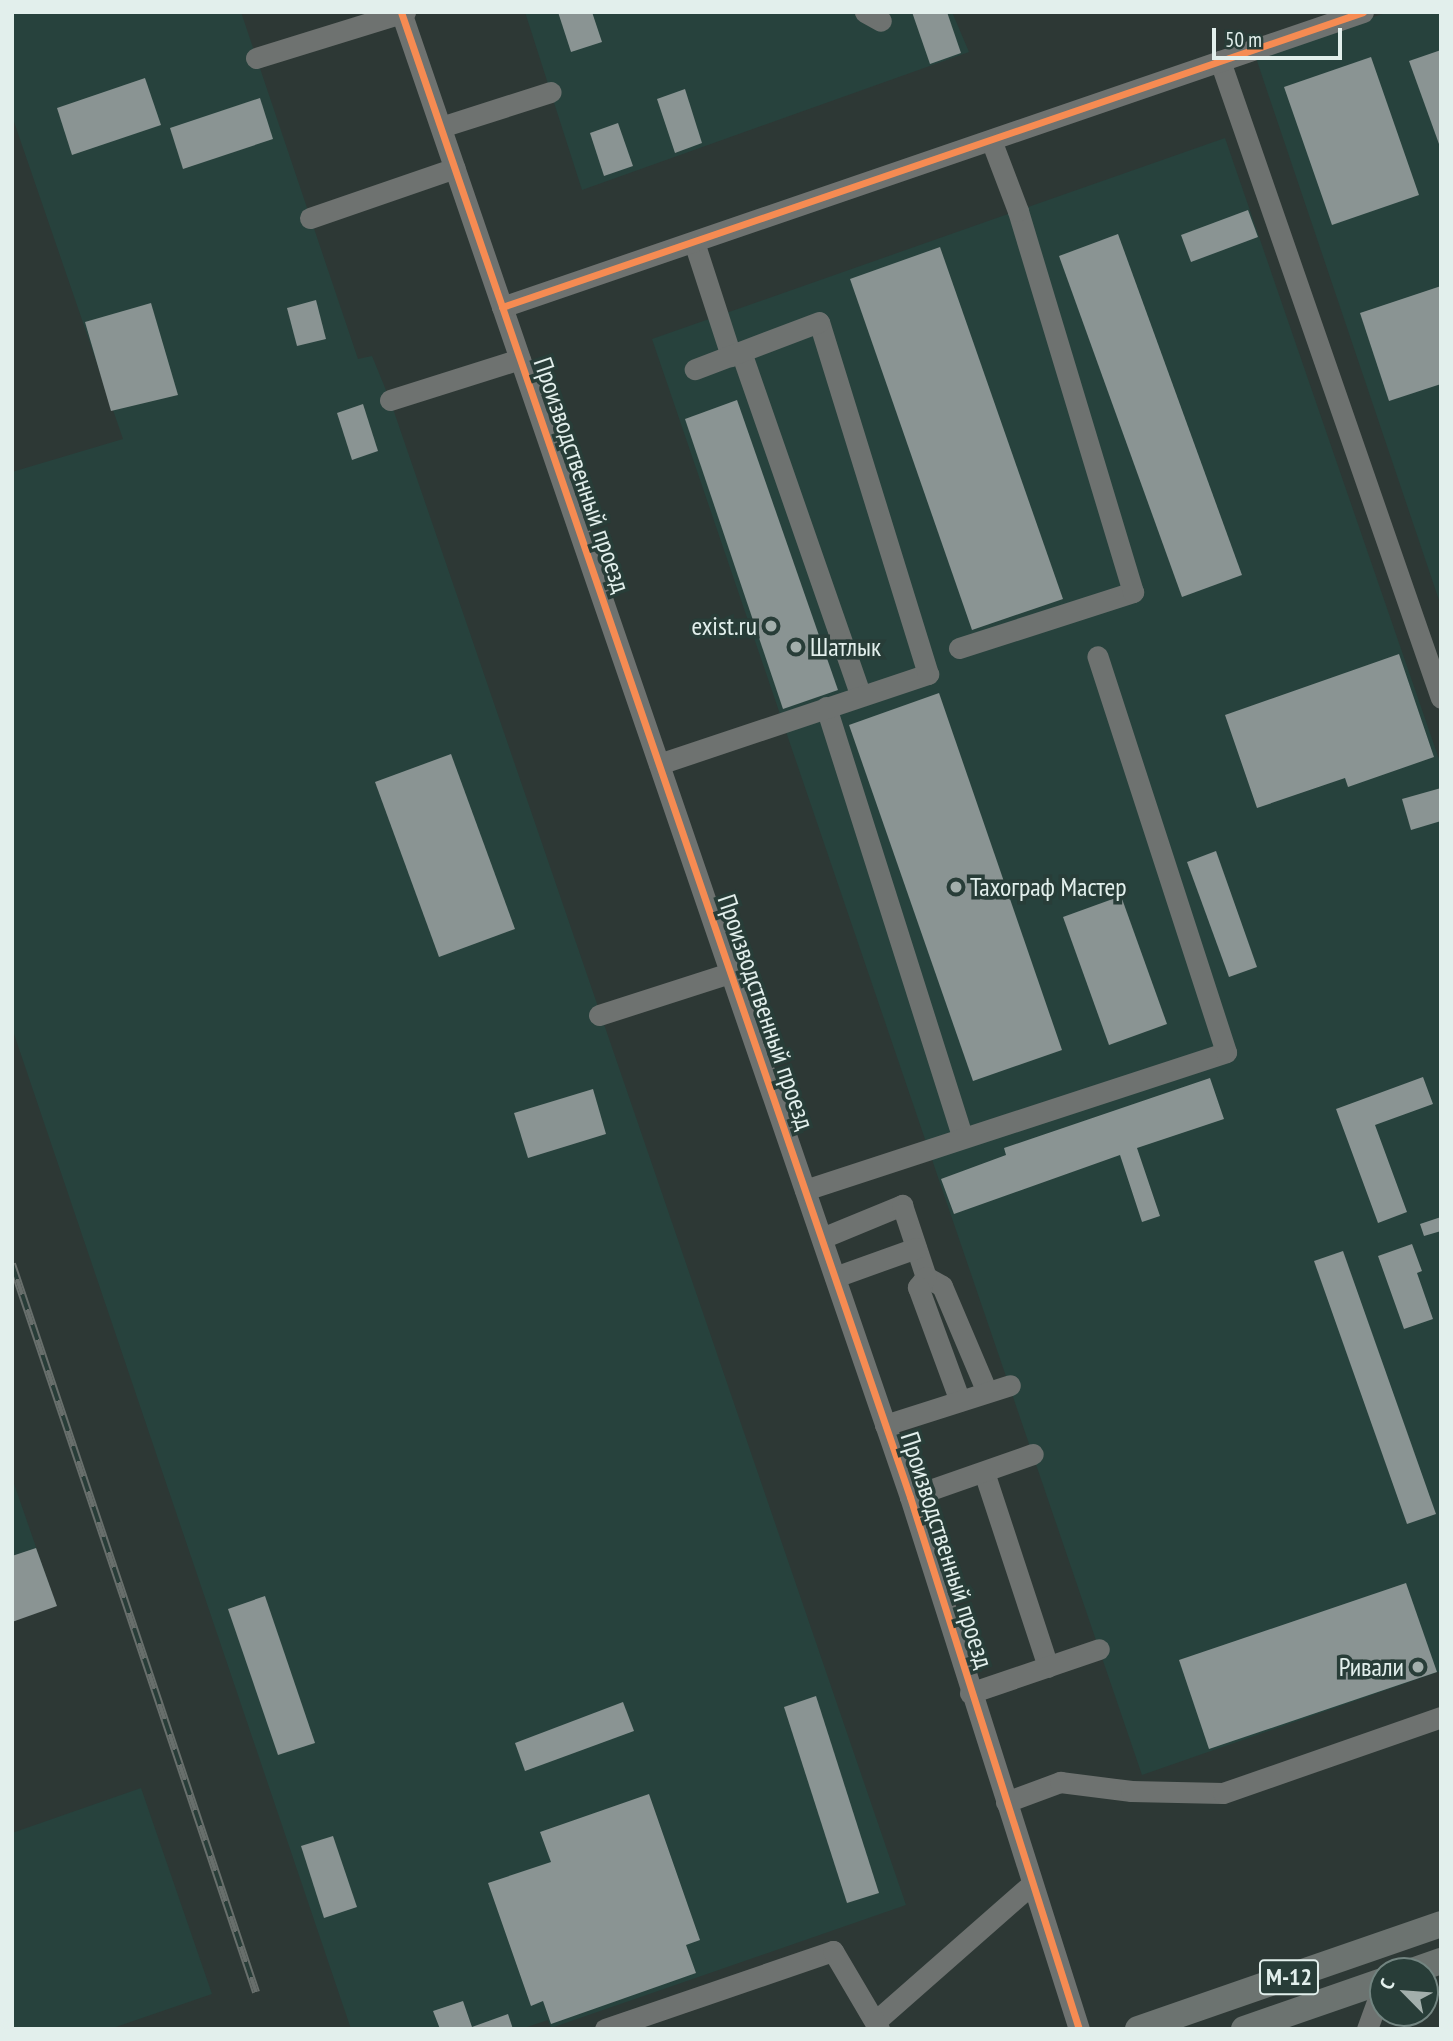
<!DOCTYPE html>
<html>
<head>
<meta charset="utf-8">
<style>
  body { margin:0 }
  #map { position:relative; width:1453px; height:2041px; overflow:hidden; background:#2d3835; font-family:"PT Sans Narrow",sans-serif }
  div>[style] { position:absolute }
  .built>* { inset:0; background:#27423d }
  .building>* { inset:0; background:#8a9493 }
  .minor>* { height:21px; margin:-10.5px; padding:0 10.5px; transform-origin:10.5px; border-radius:10.5px; background:#6e7270 }
  .major>* { height:26px; margin:-13px; padding:0 13px; transform-origin:13px; border-radius:13px; background:#6c7370 }
  .rail>* { height:8px; margin-top:-4px; transform-origin:0; background:repeating-linear-gradient(90deg,#283d38 0 16px,#686f6c 0 32px); box-sizing:border-box; border-block:2px solid #686f6c }
  .cycleway>* { height:7px; margin:-3.5px; padding:0 3.5px; transform-origin:3.5px; border-radius:3.5px; background:#f68b52 }
  .dots>* { width:19px; height:19px; translate:-50% -50%; box-sizing:border-box; border:4px solid #283d38; border-radius:50% }
  span { translate:-50% -50%; white-space:nowrap; text-align:center; line-height:1.15; -webkit-text-stroke:7px #283d38; paint-order:stroke }
  .shield-label span { padding:2px 5px; background:#283d38; border:2px solid; border-radius:5px; -webkit-text-stroke-width:0 }
  .shield-label { font-size:24px; color:#e2efec; font-weight:700 }
  .street-label { font-size:26px; color:#e2efec }
  .poi-label { font-size:26px; color:#e2efec }
  .right { translate:-100% -50%; text-align:right }
  .left { translate:0 -50%; text-align:left }
  .frame { position:absolute; inset:0; border:14px solid #e2efec; pointer-events:none }
  .north { position:absolute; left:1369px; top:1957px; width:70px; height:70px; box-sizing:border-box; background:#283d38; border:2px solid #728480; border-radius:50%; rotate:295deg; font-size:19px; font-weight:700; line-height:28px; text-align:center; color:#e2efec }
  .north::after { content:''; display:block; margin:auto; width:24px; height:32px; background:#a3afac; clip-path:polygon(50% 0,100% 100%,50% 72%,0 100%) }
  .scale { position:absolute; left:1212px; top:28px; width:130px; height:32px; box-sizing:border-box; border:4px solid #e2efec; border-top:0; padding-left:9px; font-size:21px; line-height:24px; white-space:nowrap; color:#e2efec; -webkit-text-stroke:5px #283d38; paint-order:stroke }
</style>
</head>
<body>
<div id="map">
  <div class="built">
    <i style="clip-path:polygon(12px 12px,241px 12px,358px 359px,372px 356px,390px 400px,906px 1905px,551px 2028px,548px 2020px,521px 2029px,351px 2029px,12px 1028px,12px 472px,123px 439px,12px 116px)"></i>
    <i style="clip-path:polygon(525px 12px,952px 12px,969px 52px,582px 190px)"></i>
    <i style="clip-path:polygon(1388px 12px,1441px 12px,1441px 606px,1256px 58px)"></i>
    <i style="clip-path:polygon(1225px 138px,1441px 765px,1441px 1671px,1142px 1775px,652px 339px)"></i>
    <i style="clip-path:polygon(12px 1478px,54px 1599px,12px 1613px)"></i>
    <i style="clip-path:polygon(141px 1788px,212px 1994px,110px 2029px,12px 2029px,12px 1833px)"></i>
  </div>
  <div class="building">
    <i style="clip-path:polygon(558px 12px,592px 12px,602px 42px,571px 52px)"></i>
    <i style="clip-path:polygon(912px 12px,947px 12px,961px 53px,930px 64px)"></i>
    <i style="clip-path:polygon(1441px 50px,1441px 144px,1439px 144px,1409px 61px)"></i>
    <i style="clip-path:polygon(1371px 57px,1419px 195px,1332px 225px,1284px 87px)"></i>
    <i style="clip-path:polygon(145px 78px,161px 125px,72px 155px,57px 108px)"></i>
    <i style="clip-path:polygon(685px 89px,702px 143px,675px 153px,657px 99px)"></i>
    <i style="clip-path:polygon(260px 98px,273px 139px,183px 169px,170px 128px)"></i>
    <i style="clip-path:polygon(618px 123px,633px 166px,604px 176px,590px 133px)"></i>
    <i style="clip-path:polygon(1248px 210px,1258px 237px,1191px 262px,1181px 235px)"></i>
    <i style="clip-path:polygon(1118px 234px,1242px 575px,1182px 597px,1059px 256px)"></i>
    <i style="clip-path:polygon(940px 247px,1063px 599px,972px 630px,850px 279px)"></i>
    <i style="clip-path:polygon(1441px 286px,1441px 384px,1389px 401px,1360px 313px)"></i>
    <i style="clip-path:polygon(316px 300px,326px 339px,297px 346px,287px 308px)"></i>
    <i style="clip-path:polygon(151px 303px,178px 395px,111px 411px,85px 322px)"></i>
    <i style="clip-path:polygon(737px 400px,838px 690px,783px 709px,685px 419px)"></i>
    <i style="clip-path:polygon(363px 404px,378px 451px,352px 460px,337px 413px)"></i>
    <i style="clip-path:polygon(1399px 654px,1434px 757px,1348px 787px,1345px 778px,1257px 808px,1225px 715px)"></i>
    <i style="clip-path:polygon(939px 693px,1062px 1050px,973px 1081px,849px 725px)"></i>
    <i style="clip-path:polygon(451px 754px,515px 929px,439px 957px,375px 782px)"></i>
    <i style="clip-path:polygon(1441px 788px,1441px 821px,1411px 830px,1402px 799px)"></i>
    <i style="clip-path:polygon(1216px 851px,1257px 967px,1229px 977px,1187px 862px)"></i>
    <i style="clip-path:polygon(1121px 896px,1167px 1024px,1109px 1045px,1063px 917px)"></i>
    <i style="clip-path:polygon(1423px 1077px,1433px 1104px,1375px 1125px,1407px 1212px,1378px 1223px,1336px 1109px)"></i>
    <i style="clip-path:polygon(1210px 1078px,1224px 1119px,1137px 1148px,1160px 1216px,1142px 1222px,1120px 1155px,954px 1214px,941px 1179px,1006px 1155px,1004px 1148px)"></i>
    <i style="clip-path:polygon(593px 1089px,606px 1134px,528px 1158px,514px 1113px)"></i>
    <i style="clip-path:polygon(1441px 1217px,1441px 1231px,1424px 1236px,1420px 1224px)"></i>
    <i style="clip-path:polygon(1412px 1244px,1422px 1271px,1417px 1273px,1433px 1319px,1404px 1329px,1378px 1256px)"></i>
    <i style="clip-path:polygon(1343px 1251px,1436px 1514px,1407px 1524px,1314px 1261px)"></i>
    <i style="clip-path:polygon(36px 1548px,57px 1606px,12px 1622px,12px 1556px)"></i>
    <i style="clip-path:polygon(1406px 1583px,1437px 1672px,1209px 1749px,1179px 1660px)"></i>
    <i style="clip-path:polygon(265px 1596px,315px 1743px,278px 1755px,228px 1609px)"></i>
    <i style="clip-path:polygon(816px 1696px,879px 1893px,847px 1903px,784px 1707px)"></i>
    <i style="clip-path:polygon(623px 1702px,634px 1731px,525px 1771px,515px 1743px)"></i>
    <i style="clip-path:polygon(649px 1794px,700px 1940px,686px 1945px,696px 1973px,551px 2024px,543px 2001px,531px 2006px,488px 1883px,551px 1862px,540px 1832px)"></i>
    <i style="clip-path:polygon(333px 1836px,357px 1907px,324px 1918px,301px 1846px)"></i>
    <i style="clip-path:polygon(463px 2001px,472px 2027px,508px 2014px,513px 2029px,440px 2029px,433px 2011px)"></i>
  </div>
  <div class="minor">
    <i style="left:401px;top:12px;width:1570px;rotate:71.08deg"></i>
    <i style="left:910px;top:1497px;width:558px;rotate:72.38deg"></i>
    <i style="left:865px;top:12px;width:18px;rotate:29deg"></i>
    <i style="left:256px;top:58px;width:156px;rotate:-17.2deg"></i>
    <i style="left:1220px;top:61px;width:674px;rotate:70.87deg"></i>
    <i style="left:441px;top:127px;width:115px;rotate:-17.7deg"></i>
    <i style="left:310px;top:218px;width:153px;rotate:-19deg"></i>
    <i style="left:694px;top:242px;width:120px;rotate:72deg"></i>
    <i style="left:502px;top:307px;width:910px;rotate:-18.91deg"></i>
    <i style="left:741px;top:352px;width:359px;rotate:70.8deg"></i>
    <i style="left:390px;top:400px;width:136px;rotate:-17.5deg"></i>
    <i style="left:959px;top:648px;width:183px;rotate:-17.8deg"></i>
    <i style="left:1133px;top:592px;width:398px;rotate:-106.8deg"></i>
    <i style="left:1018px;top:211px;width:76px;rotate:-110.8deg"></i>
    <i style="left:826px;top:707px;width:451px;rotate:72.4deg"></i>
    <i style="left:659px;top:764px;width:284px;rotate:-18.5deg"></i>
    <i style="left:928px;top:674px;width:368px;rotate:-107.2deg"></i>
    <i style="left:819px;top:322px;width:133px;rotate:159.2deg"></i>
    <i style="left:599px;top:1015px;width:138px;rotate:-17.8deg"></i>
    <i style="left:805px;top:1190px;width:443px;rotate:-18.1deg"></i>
    <i style="left:1226px;top:1052px;width:416px;rotate:-108deg"></i>
    <i style="left:822px;top:1238px;width:87px;rotate:-22.4deg"></i>
    <i style="left:902px;top:1205px;width:76px;rotate:71.6deg"></i>
    <i style="left:926px;top:1277px;width:18px;rotate:29deg"></i>
    <i style="left:942px;top:1286px;width:115px;rotate:67deg"></i>
    <i style="left:835px;top:1277px;width:86px;rotate:-19.7deg"></i>
    <i style="left:926px;top:1277px;width:13px;rotate:129deg"></i>
    <i style="left:918px;top:1287px;width:121px;rotate:69.8deg"></i>
    <i style="left:885px;top:1425px;width:131px;rotate:-17.7deg"></i>
    <i style="left:984px;top:1472px;width:205px;rotate:71.8deg"></i>
    <i style="left:910px;top:1497px;width:130px;rotate:-19.3deg"></i>
    <i style="left:970px;top:1693px;width:136px;rotate:-18.8deg"></i>
    <i style="left:1006px;top:1802px;width:58px;rotate:-20.3deg"></i>
    <i style="left:1060px;top:1782px;width:72px;rotate:7.2deg"></i>
    <i style="left:1131px;top:1791px;width:92px;rotate:1.2deg"></i>
    <i style="left:1223px;top:1793px;width:231px;rotate:-19.2deg"></i>
    <i style="left:877px;top:2020px;width:206px;rotate:-41.3deg"></i>
    <i style="left:605px;top:2029px;width:241px;rotate:-18.9deg"></i>
    <i style="left:833px;top:1951px;width:91px;rotate:59.5deg"></i>
    <i style="left:1367px;top:2029px;width:47px;rotate:-70deg"></i>
  </div>
  <div class="major">
    <i style="left:1412px;top:1971px;width:31px;rotate:-19deg"></i>
    <i style="left:1138px;top:2029px;width:321px;rotate:-19.1deg"></i>
    <i style="left:1244px;top:2029px;width:147px;rotate:-19.1deg"></i>
  </div>
  <div class="rail">
    <i style="left:12px;top:1264px;width:768px;rotate:71.47deg"></i>
  </div>
  <div class="cycleway">
    <i style="left:401px;top:12px;width:1570px;rotate:71.08deg"></i>
    <i style="left:910px;top:1497px;width:558px;rotate:72.38deg"></i>
    <i style="left:502px;top:307px;width:910px;rotate:-18.91deg"></i>
  </div>
  <div class="dots">
    <i style="left:771px;top:626px;background:#a3afac"></i>
    <i style="left:796px;top:647px;background:#a3afac"></i>
    <i style="left:956px;top:887px;background:#a3afac"></i>
    <i style="left:1418px;top:1667px;background:#a3afac"></i>
  </div>
  <div class="shield-label">
    <span style="left:1289px;top:1977px">М-12</span>
  </div>
  <div class="street-label">
    <span style="left:582px;top:475px;rotate:71deg">Производственный проезд</span>
    <span style="left:766px;top:1012px;rotate:71deg">Производственный проезд</span>
    <span style="left:947px;top:1550px;rotate:72deg">Производственный проезд</span>
  </div>
  <div class="poi-label">
    <span class="right" style="left:757px;top:626px">exist.ru</span>
    <span class="left" style="left:810px;top:647px">Шатлык</span>
    <span class="left" style="left:970px;top:887px">Тахограф Мастер</span>
    <span class="right" style="left:1404px;top:1667px">Ривали</span>
  </div>
  <div class="frame"></div>
  <div class="north">С</div>
  <div class="scale">50 m</div>
</div>
</body>
</html>
